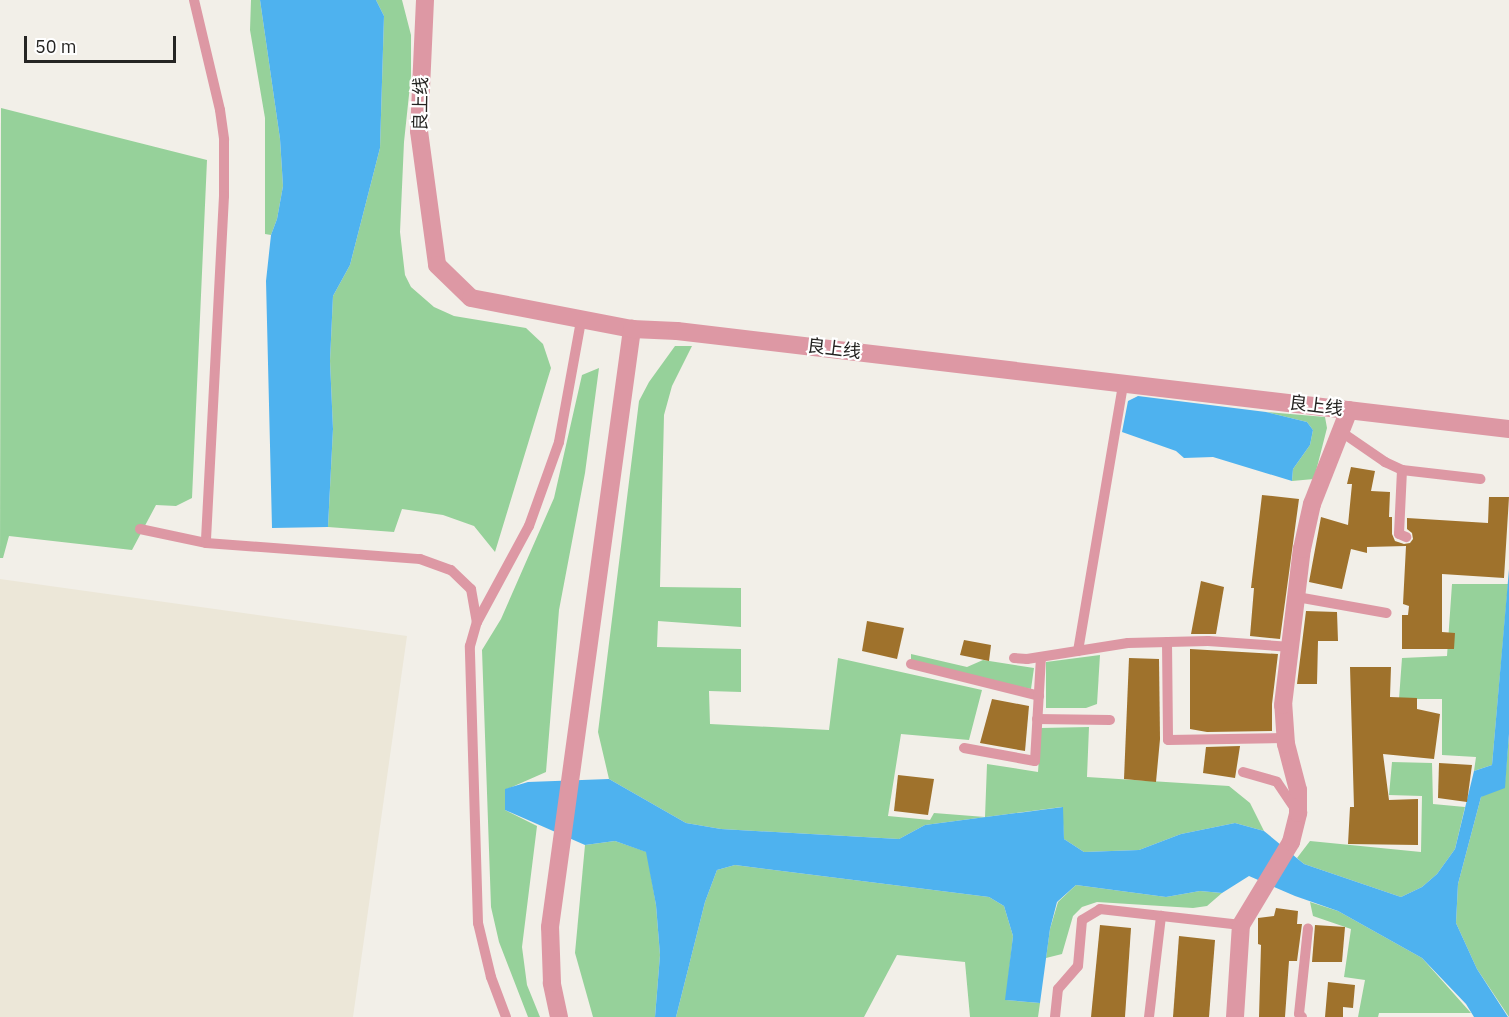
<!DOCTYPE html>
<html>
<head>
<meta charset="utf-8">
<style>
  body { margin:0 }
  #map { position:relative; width:1509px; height:1017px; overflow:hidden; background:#f2efe8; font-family:"IBM Plex Sans","Noto Sans SC",sans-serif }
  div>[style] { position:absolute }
  .built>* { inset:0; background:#ece7d8 }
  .green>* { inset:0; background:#96d19a }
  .water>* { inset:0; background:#4eb2ef }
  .building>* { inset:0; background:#9f722c }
  .service>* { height:10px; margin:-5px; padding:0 5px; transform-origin:5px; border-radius:5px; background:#dd98a4 }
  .minor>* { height:18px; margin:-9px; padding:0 9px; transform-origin:9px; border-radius:9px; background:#dd98a4 }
  .tertiary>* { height:18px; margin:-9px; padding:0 9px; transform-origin:9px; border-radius:9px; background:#dd98a4 }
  span { translate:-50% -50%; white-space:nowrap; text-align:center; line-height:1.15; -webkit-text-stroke:4.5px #fff; paint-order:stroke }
  .street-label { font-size:18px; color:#262523 }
  .scale { position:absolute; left:24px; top:36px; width:152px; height:27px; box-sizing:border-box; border:3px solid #262523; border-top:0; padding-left:8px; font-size:18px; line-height:21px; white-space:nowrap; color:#262523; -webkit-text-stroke:4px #fff; paint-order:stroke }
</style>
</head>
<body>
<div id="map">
  <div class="built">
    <i style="clip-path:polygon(0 579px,407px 636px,353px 1017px,0 1017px)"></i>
  </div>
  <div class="green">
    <i style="clip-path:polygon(251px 0,260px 0,280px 139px,283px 186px,277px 219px,271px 235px,265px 234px,265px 118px,250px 30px)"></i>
    <i style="clip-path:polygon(376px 0,402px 0,411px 35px,411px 76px,404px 142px,400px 232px,405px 275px,411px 287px,434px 307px,454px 316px,526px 328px,543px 344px,551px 368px,495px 552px,474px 526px,443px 515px,402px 509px,394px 532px,328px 527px,333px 429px,330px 361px,333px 296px,350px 265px,380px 148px,384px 16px)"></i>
    <i style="clip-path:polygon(1px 108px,207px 160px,192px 498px,176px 506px,156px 505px,132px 550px,9px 536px,3px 558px,0 558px)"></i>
    <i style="clip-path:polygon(675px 346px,692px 346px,672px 386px,664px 415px,660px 587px,741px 588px,741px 627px,658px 621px,657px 647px,741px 649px,741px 692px,709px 691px,710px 724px,829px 730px,838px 658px,982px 690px,969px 740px,901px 734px,888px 816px,930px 820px,934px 813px,985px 817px,987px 764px,1038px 772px,1041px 728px,1089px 727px,1087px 777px,1229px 786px,1250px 803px,1264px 831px,1235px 823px,1181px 834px,1139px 850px,1084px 852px,1064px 839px,1062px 807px,925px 825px,899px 839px,721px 829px,686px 823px,609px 779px,598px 732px,639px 401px,649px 382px)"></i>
    <i style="clip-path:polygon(599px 368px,585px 473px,559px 610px,546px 772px,505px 790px,505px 810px,537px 826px,522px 947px,527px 985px,540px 1017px,528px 1017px,499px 942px,491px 907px,482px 650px,501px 619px,554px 498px,582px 375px)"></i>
    <i style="clip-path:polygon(1266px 412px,1325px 417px,1327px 428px,1314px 479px,1292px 481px,1293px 469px,1310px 445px,1313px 430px,1307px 422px)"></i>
    <i style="clip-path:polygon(1452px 584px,1508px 584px,1492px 765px,1474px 771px,1476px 757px,1442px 755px,1442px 699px,1399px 699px,1402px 658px,1447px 656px)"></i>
    <i style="clip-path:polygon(911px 654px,967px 667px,983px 660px,1034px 668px,1031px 689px,911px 664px)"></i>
    <i style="clip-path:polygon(1100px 655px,1097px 704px,1086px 708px,1046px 708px,1046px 662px)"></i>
    <i style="clip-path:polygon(1509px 734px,1509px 1017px,1477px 969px,1456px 923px,1458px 884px,1481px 797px,1505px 781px)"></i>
    <i style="clip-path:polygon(1392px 762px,1432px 763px,1433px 804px,1465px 807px,1455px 849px,1437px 874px,1422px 887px,1401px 897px,1304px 864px,1297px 858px,1310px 841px,1421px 852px,1422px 796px,1389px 795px)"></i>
    <i style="clip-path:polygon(615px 841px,647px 852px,656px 905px,660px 955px,655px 1017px,593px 1017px,575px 953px,585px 845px)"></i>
    <i style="clip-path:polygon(735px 865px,989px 897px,1004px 906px,1013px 936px,1006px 1000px,1040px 1003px,1038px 1017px,970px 1017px,965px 962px,897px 955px,864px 1017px,676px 1017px,705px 902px,717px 870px)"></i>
    <i style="clip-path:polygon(1076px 885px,1166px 897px,1200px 891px,1222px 893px,1207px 906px,1193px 908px,1097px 902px,1082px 907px,1073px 916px,1062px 954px,1046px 958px,1050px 929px,1058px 902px)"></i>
    <i style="clip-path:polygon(1310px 902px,1338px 911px,1422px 958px,1471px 1013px,1379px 1013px,1378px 1017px,1358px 1017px,1365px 980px,1344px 977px,1351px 929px,1313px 916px)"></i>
  </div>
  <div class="water">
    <i style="clip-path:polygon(260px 0,376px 0,384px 16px,380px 148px,350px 265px,333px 296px,330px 361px,333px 429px,328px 527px,272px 528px,266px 281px,271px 235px,277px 219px,283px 186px,280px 139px)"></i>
    <i style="clip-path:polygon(1138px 396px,1266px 412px,1307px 422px,1313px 430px,1310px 445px,1293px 469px,1292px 481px,1213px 457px,1184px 458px,1176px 451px,1122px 432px,1128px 401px)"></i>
    <i style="clip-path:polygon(1509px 569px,1509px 734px,1505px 788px,1481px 797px,1458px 884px,1456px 923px,1477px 969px,1508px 1017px,1474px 1017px,1466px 1004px,1422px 958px,1338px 911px,1295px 896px,1249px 876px,1222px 893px,1200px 891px,1166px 897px,1076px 885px,1057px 902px,1050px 929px,1040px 1003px,1005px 1000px,1013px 936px,1004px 906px,989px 897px,735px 865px,717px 870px,705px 902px,676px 1017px,655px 1017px,660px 955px,656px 905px,646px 852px,615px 841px,585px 845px,505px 810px,505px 789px,528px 782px,609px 779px,686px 823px,721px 829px,899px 839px,925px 825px,1063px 807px,1064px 839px,1084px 852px,1139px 850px,1181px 834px,1235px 823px,1264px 831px,1304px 864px,1401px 897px,1422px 887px,1437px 874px,1455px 849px,1474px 771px,1492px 765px)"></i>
  </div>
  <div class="building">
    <i style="clip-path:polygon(1351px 467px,1375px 471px,1371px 491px,1390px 492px,1389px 517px,1392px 517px,1392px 534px,1395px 541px,1404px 544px,1410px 543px,1413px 539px,1412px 533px,1407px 529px,1407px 518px,1488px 523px,1489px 497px,1509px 497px,1504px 578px,1442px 574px,1442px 632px,1455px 633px,1454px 649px,1402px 649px,1402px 615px,1408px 615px,1409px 606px,1403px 604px,1406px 546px,1367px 547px,1367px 553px,1351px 549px,1342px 589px,1309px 582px,1321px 517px,1348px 525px,1352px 484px,1347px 484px)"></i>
    <i style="clip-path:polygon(1262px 495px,1299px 499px,1280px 639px,1250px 636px,1254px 588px,1251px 588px)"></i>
    <i style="clip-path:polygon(1201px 581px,1224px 587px,1216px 634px,1191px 634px)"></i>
    <i style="clip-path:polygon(1306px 611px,1337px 612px,1338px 641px,1318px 641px,1317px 684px,1297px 684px)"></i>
    <i style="clip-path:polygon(867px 621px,904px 628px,897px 659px,862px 651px)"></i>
    <i style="clip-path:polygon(964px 640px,991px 645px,989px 661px,960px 655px)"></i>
    <i style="clip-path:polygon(1190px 649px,1278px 654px,1272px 704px,1272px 731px,1207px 732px,1190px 729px)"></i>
    <i style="clip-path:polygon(1129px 658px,1159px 659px,1160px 739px,1156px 782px,1124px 779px)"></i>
    <i style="clip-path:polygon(1350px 667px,1391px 667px,1390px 697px,1417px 698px,1417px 709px,1440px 714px,1434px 759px,1383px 754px,1389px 800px,1418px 799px,1418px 845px,1348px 844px,1350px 807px,1354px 807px)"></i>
    <i style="clip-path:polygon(992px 699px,1029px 706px,1025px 751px,980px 743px)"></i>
    <i style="clip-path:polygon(1240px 746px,1235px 778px,1203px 773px,1206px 747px)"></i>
    <i style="clip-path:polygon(1439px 763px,1472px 765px,1467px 802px,1438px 798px)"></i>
    <i style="clip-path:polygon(898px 775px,934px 779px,928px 815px,894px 811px)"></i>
    <i style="clip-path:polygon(1276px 908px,1298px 911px,1297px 924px,1302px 924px,1297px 961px,1289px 961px,1285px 1017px,1259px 1017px,1261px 945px,1258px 944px,1258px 918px,1274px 916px)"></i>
    <i style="clip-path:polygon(1100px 925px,1131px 928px,1125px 1017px,1091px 1017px)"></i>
    <i style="clip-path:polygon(1315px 925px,1345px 927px,1342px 962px,1312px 962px)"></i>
    <i style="clip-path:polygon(1179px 936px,1215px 940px,1209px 1017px,1173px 1017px)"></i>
    <i style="clip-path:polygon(1328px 982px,1355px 985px,1353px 1008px,1343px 1007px,1343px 1017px,1325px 1017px)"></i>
  </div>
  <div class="service">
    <i style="left:194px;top:0;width:113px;rotate:76.7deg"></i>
    <i style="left:220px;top:110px;width:30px;rotate:82deg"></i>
    <i style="left:224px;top:140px;width:56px;rotate:90deg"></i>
    <i style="left:224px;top:196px;width:347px;rotate:93deg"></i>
    <i style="left:1340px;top:431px;width:55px;rotate:34.6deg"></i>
    <i style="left:1385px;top:462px;width:19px;rotate:25deg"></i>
    <i style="left:1402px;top:470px;width:79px;rotate:6.6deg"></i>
    <i style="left:1402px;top:470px;width:64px;rotate:92.7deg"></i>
    <i style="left:1399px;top:534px;width:8px;rotate:23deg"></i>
    <i style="left:140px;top:529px;width:67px;rotate:12deg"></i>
    <i style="left:206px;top:543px;width:215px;rotate:4.3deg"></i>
    <i style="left:420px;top:559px;width:33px;rotate:20deg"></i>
    <i style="left:451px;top:570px;width:28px;rotate:44deg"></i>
    <i style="left:471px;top:589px;width:34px;rotate:80deg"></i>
    <i style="left:1297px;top:597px;width:91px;rotate:10.1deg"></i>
    <i style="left:1167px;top:642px;width:98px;rotate:89.4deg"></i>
    <i style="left:1168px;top:740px;width:117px;rotate:-1deg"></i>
    <i style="left:1078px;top:651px;width:271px;rotate:-80.4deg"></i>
    <i style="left:1014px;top:658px;width:13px;rotate:4deg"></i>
    <i style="left:1027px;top:659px;width:102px;rotate:-9deg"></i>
    <i style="left:1128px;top:643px;width:80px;rotate:-1.4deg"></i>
    <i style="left:1208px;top:641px;width:83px;rotate:4.1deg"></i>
    <i style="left:911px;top:664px;width:132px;rotate:14deg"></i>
    <i style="left:1037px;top:719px;width:73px;rotate:0.8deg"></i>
    <i style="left:964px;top:748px;width:72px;rotate:10.4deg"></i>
    <i style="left:1035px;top:761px;width:104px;rotate:-86.7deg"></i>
    <i style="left:1243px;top:772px;width:35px;rotate:16deg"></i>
    <i style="left:1277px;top:782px;width:34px;rotate:56deg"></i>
    <i style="left:506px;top:1017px;width:43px;rotate:-110.6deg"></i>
    <i style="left:491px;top:977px;width:56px;rotate:-103.5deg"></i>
    <i style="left:478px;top:923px;width:277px;rotate:-91.7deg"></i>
    <i style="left:470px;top:646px;width:25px;rotate:-74deg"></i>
    <i style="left:477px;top:622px;width:109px;rotate:-61.6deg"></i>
    <i style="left:529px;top:526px;width:89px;rotate:-70.3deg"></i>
    <i style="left:559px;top:442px;width:123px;rotate:-79.7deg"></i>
    <i style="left:1055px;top:1017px;width:28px;rotate:-84deg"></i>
    <i style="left:1058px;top:989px;width:30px;rotate:-49deg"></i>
    <i style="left:1078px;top:966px;width:46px;rotate:-85deg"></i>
    <i style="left:1082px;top:920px;width:21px;rotate:-31deg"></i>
    <i style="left:1100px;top:909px;width:142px;rotate:6.5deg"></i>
    <i style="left:1149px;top:1017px;width:102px;rotate:-83.2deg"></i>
    <i style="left:1302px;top:1017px;width:4px;rotate:-135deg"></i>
    <i style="left:1299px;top:1014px;width:86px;rotate:-84deg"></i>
  </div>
  <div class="minor">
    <i style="left:559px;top:1017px;width:35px;rotate:-102deg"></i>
    <i style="left:552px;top:983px;width:56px;rotate:-92deg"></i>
    <i style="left:550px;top:927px;width:604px;rotate:-82.19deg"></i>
    <i style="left:1235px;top:1017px;width:92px;rotate:-86.3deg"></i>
    <i style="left:1241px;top:925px;width:97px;rotate:-58.9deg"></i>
    <i style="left:1291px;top:842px;width:30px;rotate:-76deg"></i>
    <i style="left:1298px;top:813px;width:23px;rotate:-90deg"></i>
    <i style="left:1298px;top:790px;width:48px;rotate:-104.6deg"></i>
    <i style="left:1286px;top:744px;width:39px;rotate:-94deg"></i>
    <i style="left:1283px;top:705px;width:157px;rotate:-83.1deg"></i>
    <i style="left:1302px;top:549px;width:46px;rotate:-77.5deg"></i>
    <i style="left:1312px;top:504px;width:101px;rotate:-68.5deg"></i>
  </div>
  <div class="tertiary">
    <i style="left:425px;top:0;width:131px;rotate:92.6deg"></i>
    <i style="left:419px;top:131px;width:135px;rotate:82.3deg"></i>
    <i style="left:437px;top:265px;width:47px;rotate:44.1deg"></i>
    <i style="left:471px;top:298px;width:164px;rotate:10.9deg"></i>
    <i style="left:632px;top:329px;width:45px;rotate:2.5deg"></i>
    <i style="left:677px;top:331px;width:838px;rotate:6.72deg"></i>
  </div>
  <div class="street-label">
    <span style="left:421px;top:104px;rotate:-89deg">良上线</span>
    <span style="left:834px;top:349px;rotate:7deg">良上线</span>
    <span style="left:1316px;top:406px;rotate:7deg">良上线</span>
  </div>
  <div class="scale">50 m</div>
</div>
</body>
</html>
